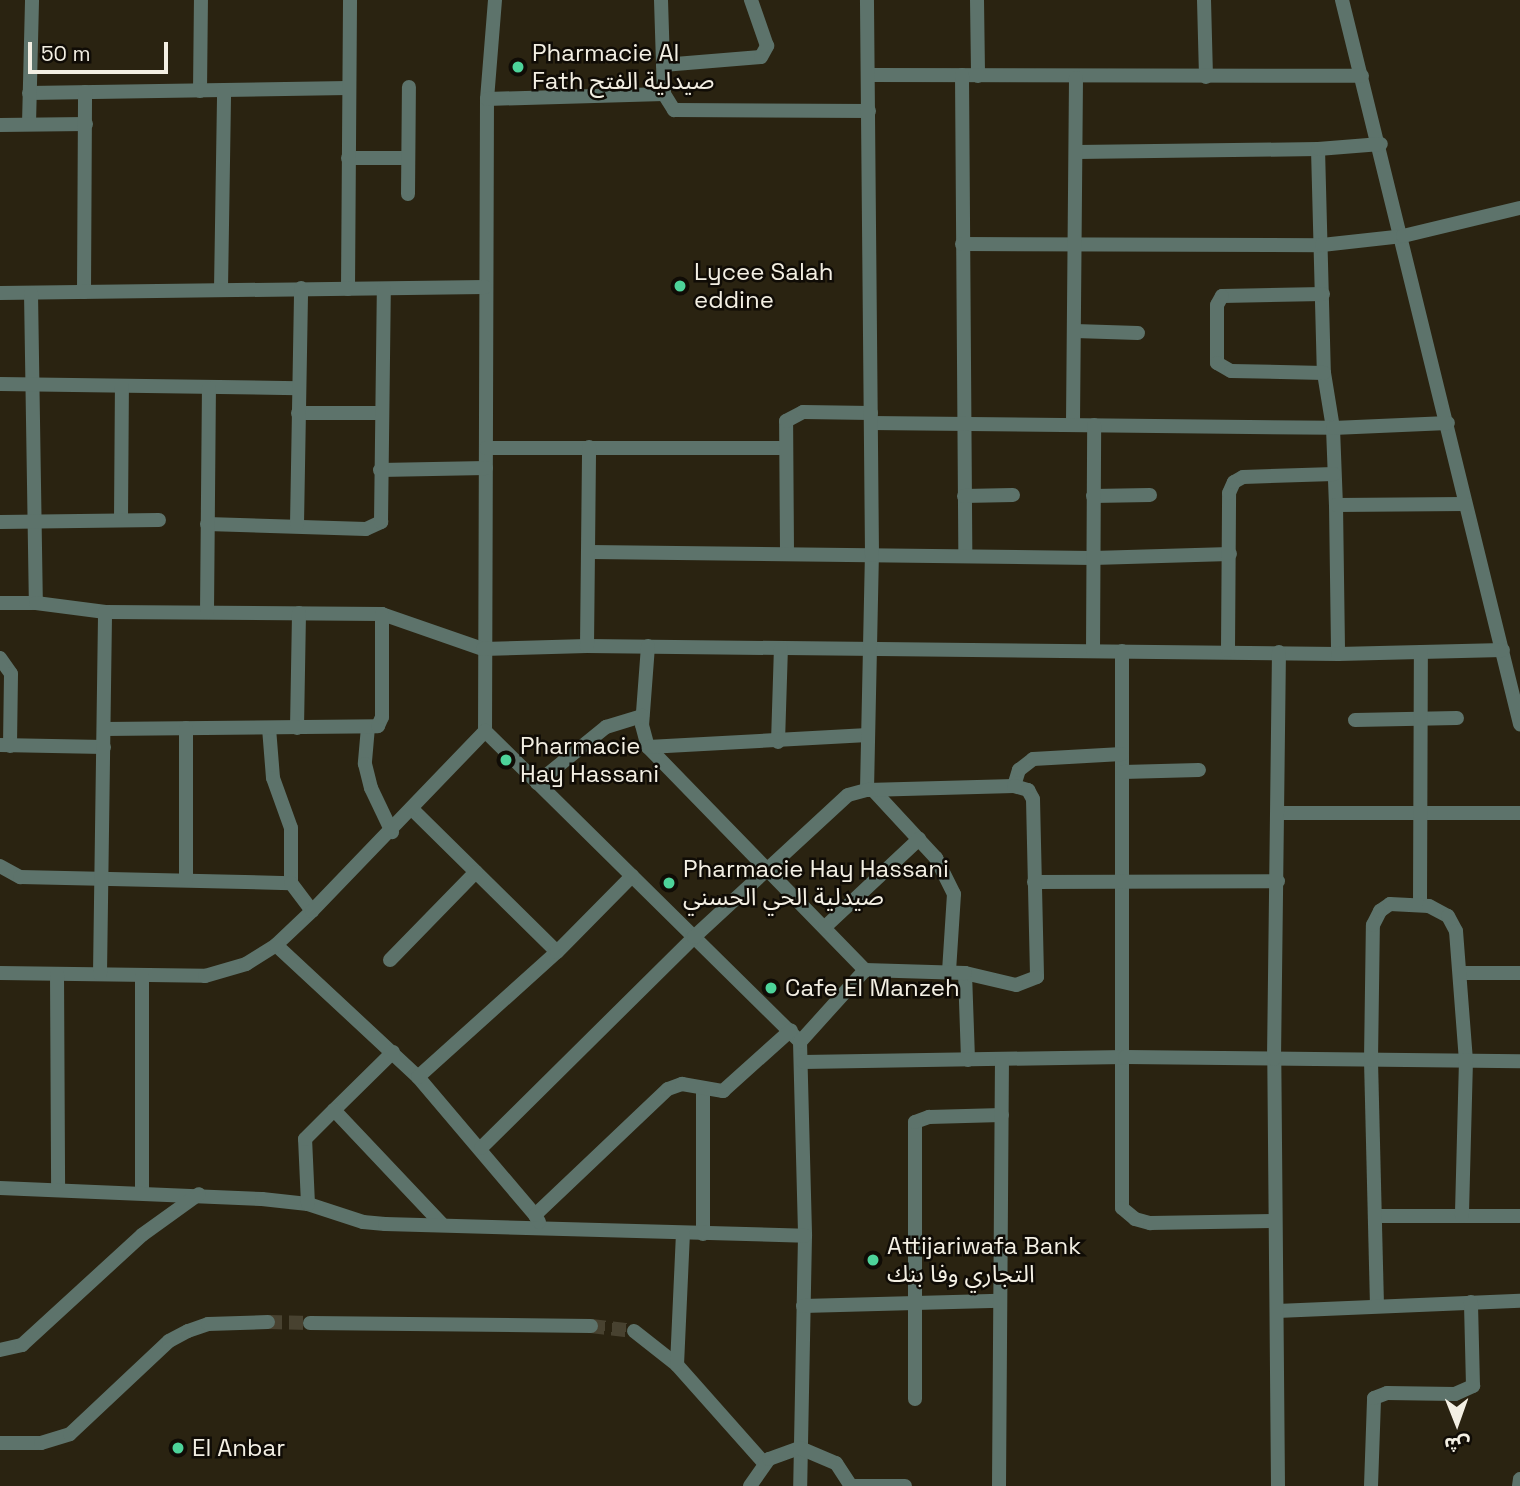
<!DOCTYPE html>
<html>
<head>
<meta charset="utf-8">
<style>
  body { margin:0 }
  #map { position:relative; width:1520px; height:1486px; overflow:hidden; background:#2a2311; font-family:"Space Grotesk","Noto Sans Arabic",sans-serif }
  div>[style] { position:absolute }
  .street-tunnel>* { height:14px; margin-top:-7px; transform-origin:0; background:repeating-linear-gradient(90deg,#484230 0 14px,transparent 0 21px) }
  .street>* { height:14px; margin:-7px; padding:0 7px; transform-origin:7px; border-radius:7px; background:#5d736b }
  .dots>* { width:19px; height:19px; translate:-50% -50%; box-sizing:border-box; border:4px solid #100c06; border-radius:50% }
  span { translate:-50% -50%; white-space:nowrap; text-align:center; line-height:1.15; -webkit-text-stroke:5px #100c06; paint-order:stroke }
  .poi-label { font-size:24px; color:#f3efe3 }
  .left { translate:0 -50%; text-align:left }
  .north { position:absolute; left:1422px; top:1388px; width:70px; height:70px; -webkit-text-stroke:5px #100c06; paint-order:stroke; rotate:179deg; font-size:19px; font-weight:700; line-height:28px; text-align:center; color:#f3efe3 }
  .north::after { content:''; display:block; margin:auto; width:24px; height:32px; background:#f3efe3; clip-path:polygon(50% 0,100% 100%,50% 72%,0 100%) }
  .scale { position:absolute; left:28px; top:42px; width:140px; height:32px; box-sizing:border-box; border:4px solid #f3efe3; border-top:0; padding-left:9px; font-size:21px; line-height:24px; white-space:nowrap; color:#f3efe3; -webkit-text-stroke:5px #100c06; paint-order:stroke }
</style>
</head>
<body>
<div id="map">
  <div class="street-tunnel">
    <i style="left:268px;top:1322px;width:42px;rotate:1.4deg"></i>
    <i style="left:591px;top:1326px;width:43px;rotate:6.6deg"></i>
  </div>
  <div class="street">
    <i style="left:495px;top:0;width:99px;rotate:94.6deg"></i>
    <i style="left:487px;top:99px;width:632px;rotate:90.18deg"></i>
    <i style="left:485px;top:731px;width:443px;rotate:44.6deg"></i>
    <i style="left:800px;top:1042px;width:194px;rotate:88.5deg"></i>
    <i style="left:805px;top:1236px;width:250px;rotate:91.1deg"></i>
    <i style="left:661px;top:0;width:94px;rotate:88.2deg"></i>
    <i style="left:664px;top:94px;width:19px;rotate:58deg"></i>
    <i style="left:674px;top:110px;width:195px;rotate:0.3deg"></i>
    <i style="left:977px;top:0;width:76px;rotate:89.2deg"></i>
    <i style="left:1204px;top:0;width:77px;rotate:88.5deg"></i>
    <i style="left:1342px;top:0;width:746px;rotate:76.19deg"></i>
    <i style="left:663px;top:65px;width:98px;rotate:-4.7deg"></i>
    <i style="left:761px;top:57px;width:13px;rotate:-61deg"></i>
    <i style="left:767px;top:46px;width:49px;rotate:-109.2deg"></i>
    <i style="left:869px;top:75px;width:493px;rotate:0.1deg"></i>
    <i style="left:962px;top:75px;width:478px;rotate:89.6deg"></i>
    <i style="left:200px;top:91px;width:91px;rotate:-89.4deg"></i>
    <i style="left:29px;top:93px;width:319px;rotate:-0.9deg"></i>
    <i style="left:487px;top:99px;width:177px;rotate:-1.6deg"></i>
    <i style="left:29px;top:124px;width:124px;rotate:-88.6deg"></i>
    <i style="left:0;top:125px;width:86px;rotate:-0.7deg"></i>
    <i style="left:1318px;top:149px;width:224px;rotate:88.5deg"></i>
    <i style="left:1324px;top:373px;width:56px;rotate:80.7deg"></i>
    <i style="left:1333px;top:428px;width:77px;rotate:87.8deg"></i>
    <i style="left:1336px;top:505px;width:149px;rotate:89.2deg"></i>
    <i style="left:1077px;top:152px;width:241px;rotate:-0.7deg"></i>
    <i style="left:1318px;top:149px;width:63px;rotate:-4.5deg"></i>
    <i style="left:348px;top:158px;width:60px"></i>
    <i style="left:408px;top:194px;width:107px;rotate:-89.5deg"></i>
    <i style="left:962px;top:244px;width:360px;rotate:0.2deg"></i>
    <i style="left:1322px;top:245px;width:81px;rotate:-6.3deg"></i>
    <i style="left:1403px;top:236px;width:120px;rotate:-13.5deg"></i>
    <i style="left:221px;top:289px;width:199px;rotate:-89.1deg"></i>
    <i style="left:348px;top:289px;width:289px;rotate:-89.6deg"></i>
    <i style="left:84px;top:292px;width:200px;rotate:-89.7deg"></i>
    <i style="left:0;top:293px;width:485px;rotate:-0.7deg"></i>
    <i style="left:31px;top:293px;width:310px;rotate:89.1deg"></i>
    <i style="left:1323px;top:294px;width:101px;rotate:178.9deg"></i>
    <i style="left:1222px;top:296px;width:10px;rotate:119deg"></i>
    <i style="left:1217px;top:305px;width:58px;rotate:90deg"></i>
    <i style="left:1217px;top:363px;width:16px;rotate:30deg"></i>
    <i style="left:1231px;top:371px;width:93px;rotate:1.2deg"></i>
    <i style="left:1075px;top:331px;width:63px;rotate:1.8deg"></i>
    <i style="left:0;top:384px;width:299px;rotate:0.8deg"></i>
    <i style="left:298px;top:413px;width:83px"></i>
    <i style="left:1073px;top:422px;width:344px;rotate:-89.5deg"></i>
    <i style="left:871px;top:423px;width:462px;rotate:0.6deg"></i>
    <i style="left:1333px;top:428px;width:115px;rotate:-2.5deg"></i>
    <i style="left:486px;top:448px;width:298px"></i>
    <i style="left:380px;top:470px;width:106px;rotate:-1.1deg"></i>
    <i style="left:964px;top:496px;width:49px;rotate:-1.2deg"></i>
    <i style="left:1093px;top:496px;width:57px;rotate:-1deg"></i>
    <i style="left:1336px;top:505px;width:129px;rotate:-0.4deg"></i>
    <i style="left:121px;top:520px;width:134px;rotate:-89.6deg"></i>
    <i style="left:0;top:522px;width:159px;rotate:-0.7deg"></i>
    <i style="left:207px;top:524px;width:159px;rotate:1.8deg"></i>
    <i style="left:366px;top:529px;width:17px;rotate:-25deg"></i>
    <i style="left:381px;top:522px;width:233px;rotate:-89.3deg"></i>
    <i style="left:297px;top:524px;width:236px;rotate:-89deg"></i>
    <i style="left:787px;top:551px;width:130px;rotate:-90.4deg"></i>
    <i style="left:786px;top:421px;width:19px;rotate:-28deg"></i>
    <i style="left:803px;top:412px;width:68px;rotate:0.8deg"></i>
    <i style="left:590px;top:552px;width:503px;rotate:0.68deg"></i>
    <i style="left:1093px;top:558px;width:137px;rotate:-1.7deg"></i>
    <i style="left:0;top:603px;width:36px"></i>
    <i style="left:36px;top:603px;width:70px;rotate:7.4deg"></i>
    <i style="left:105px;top:612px;width:277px;rotate:0.4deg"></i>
    <i style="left:382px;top:614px;width:107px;rotate:19.1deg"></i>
    <i style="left:483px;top:649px;width:104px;rotate:-1.7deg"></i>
    <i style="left:587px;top:646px;width:751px;rotate:0.61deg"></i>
    <i style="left:1338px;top:654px;width:165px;rotate:-1.4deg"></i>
    <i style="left:207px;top:612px;width:224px;rotate:-89.5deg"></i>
    <i style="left:587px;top:646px;width:199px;rotate:-89.4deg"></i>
    <i style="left:648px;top:646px;width:79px;rotate:94.3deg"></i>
    <i style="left:642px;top:725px;width:23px;rotate:75deg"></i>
    <i style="left:648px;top:747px;width:311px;rotate:45.8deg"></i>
    <i style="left:865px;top:970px;width:97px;rotate:132.1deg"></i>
    <i style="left:1228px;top:650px;width:157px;rotate:-89.6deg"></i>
    <i style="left:1229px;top:493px;width:12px;rotate:-66deg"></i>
    <i style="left:1234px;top:482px;width:10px;rotate:-29deg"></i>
    <i style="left:1243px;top:477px;width:91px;rotate:-1.9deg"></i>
    <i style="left:1093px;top:651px;width:226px;rotate:-89.7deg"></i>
    <i style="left:1122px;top:651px;width:557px;rotate:90deg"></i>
    <i style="left:1122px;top:1208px;width:17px;rotate:40deg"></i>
    <i style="left:1135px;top:1219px;width:16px;rotate:15deg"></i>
    <i style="left:1150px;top:1223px;width:125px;rotate:-0.9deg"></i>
    <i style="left:0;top:658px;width:19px;rotate:55deg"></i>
    <i style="left:11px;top:674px;width:72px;rotate:90.8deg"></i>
    <i style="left:1355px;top:720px;width:102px;rotate:-1.1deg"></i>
    <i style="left:368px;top:727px;width:37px;rotate:95deg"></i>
    <i style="left:365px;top:764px;width:25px;rotate:76deg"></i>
    <i style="left:371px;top:788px;width:49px;rotate:64.5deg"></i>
    <i style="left:269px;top:728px;width:50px;rotate:85.4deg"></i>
    <i style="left:273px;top:778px;width:53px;rotate:70.2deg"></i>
    <i style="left:291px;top:828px;width:55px;rotate:90deg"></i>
    <i style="left:297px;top:728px;width:115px;rotate:-89deg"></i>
    <i style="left:104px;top:729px;width:274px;rotate:-0.6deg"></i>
    <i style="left:378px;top:726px;width:10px;rotate:-66deg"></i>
    <i style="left:382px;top:717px;width:103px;rotate:-90deg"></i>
    <i style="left:778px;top:742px;width:93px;rotate:-88.2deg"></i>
    <i style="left:0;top:745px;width:104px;rotate:1.1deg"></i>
    <i style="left:648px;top:747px;width:220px;rotate:-3.1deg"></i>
    <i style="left:1123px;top:772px;width:76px;rotate:-1.5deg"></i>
    <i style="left:537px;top:783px;width:89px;rotate:-39.1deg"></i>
    <i style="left:606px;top:727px;width:38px;rotate:-17deg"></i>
    <i style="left:1014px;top:786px;width:17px;rotate:-73deg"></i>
    <i style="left:1019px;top:770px;width:18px;rotate:-38deg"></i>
    <i style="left:1033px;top:759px;width:89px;rotate:-3.2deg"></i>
    <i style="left:867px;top:790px;width:235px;rotate:-88.8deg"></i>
    <i style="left:872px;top:555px;width:555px;rotate:-90.52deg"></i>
    <i style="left:873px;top:790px;width:93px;rotate:47.2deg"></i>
    <i style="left:936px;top:858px;width:40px;rotate:63.4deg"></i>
    <i style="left:954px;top:894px;width:78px;rotate:93.7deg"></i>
    <i style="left:413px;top:810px;width:202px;rotate:44.6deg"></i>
    <i style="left:1278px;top:813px;width:242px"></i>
    <i style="left:0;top:866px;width:23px;rotate:29deg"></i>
    <i style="left:20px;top:877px;width:271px;rotate:1.3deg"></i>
    <i style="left:291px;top:883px;width:35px;rotate:53deg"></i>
    <i style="left:186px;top:879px;width:151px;rotate:-90deg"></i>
    <i style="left:1034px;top:882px;width:244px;rotate:-0.2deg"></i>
    <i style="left:1420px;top:904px;width:252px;rotate:-89.8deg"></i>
    <i style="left:825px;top:927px;width:129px;rotate:-43.1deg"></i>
    <i style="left:276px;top:945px;width:194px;rotate:42.9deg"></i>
    <i style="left:418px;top:1077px;width:181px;rotate:49.7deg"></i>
    <i style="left:390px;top:960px;width:123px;rotate:-45.7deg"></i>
    <i style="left:0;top:973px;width:205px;rotate:0.8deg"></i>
    <i style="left:205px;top:976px;width:43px;rotate:-16.3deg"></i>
    <i style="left:246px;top:964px;width:36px;rotate:-32deg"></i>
    <i style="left:276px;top:945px;width:50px;rotate:-43.4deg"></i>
    <i style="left:312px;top:911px;width:250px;rotate:-46.1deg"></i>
    <i style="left:965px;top:973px;width:87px;rotate:88deg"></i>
    <i style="left:1462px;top:973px;width:58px"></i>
    <i style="left:57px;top:974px;width:214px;rotate:89.7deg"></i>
    <i style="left:100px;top:974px;width:362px;rotate:-89.2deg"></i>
    <i style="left:142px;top:976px;width:217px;rotate:90deg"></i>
    <i style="left:393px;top:1052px;width:83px;rotate:135.5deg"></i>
    <i style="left:334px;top:1110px;width:156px;rotate:46.6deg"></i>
    <i style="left:803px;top:1062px;width:322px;rotate:-0.9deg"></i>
    <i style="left:1125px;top:1057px;width:395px;rotate:0.6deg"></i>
    <i style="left:418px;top:1077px;width:187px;rotate:-42deg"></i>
    <i style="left:557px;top:952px;width:107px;rotate:-45.4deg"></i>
    <i style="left:703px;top:1088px;width:146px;rotate:90deg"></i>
    <i style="left:481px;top:1148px;width:300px;rotate:-44.7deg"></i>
    <i style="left:694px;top:937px;width:209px;rotate:-42.7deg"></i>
    <i style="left:848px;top:795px;width:20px;rotate:-15deg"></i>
    <i style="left:867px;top:790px;width:147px;rotate:-1.6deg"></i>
    <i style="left:1014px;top:786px;width:15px;rotate:16deg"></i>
    <i style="left:1028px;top:790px;width:10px;rotate:61deg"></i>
    <i style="left:1033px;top:799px;width:178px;rotate:88.7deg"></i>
    <i style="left:1037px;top:977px;width:22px;rotate:159deg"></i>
    <i style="left:1016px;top:985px;width:52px;rotate:-166.8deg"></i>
    <i style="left:965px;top:973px;width:100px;rotate:-178.3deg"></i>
    <i style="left:0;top:1188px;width:262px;rotate:2.4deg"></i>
    <i style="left:262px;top:1199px;width:46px;rotate:6.2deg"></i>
    <i style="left:308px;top:1204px;width:58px;rotate:18.1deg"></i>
    <i style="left:363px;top:1222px;width:22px;rotate:5deg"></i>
    <i style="left:385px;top:1224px;width:420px;rotate:1.6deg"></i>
    <i style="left:308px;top:1204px;width:65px;rotate:-92.6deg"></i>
    <i style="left:305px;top:1139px;width:41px;rotate:-45deg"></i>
    <i style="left:1375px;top:1216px;width:145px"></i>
    <i style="left:539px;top:1222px;width:8px;rotate:-120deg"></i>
    <i style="left:535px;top:1215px;width:183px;rotate:-43.5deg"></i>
    <i style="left:668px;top:1089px;width:15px;rotate:-20deg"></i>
    <i style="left:682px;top:1084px;width:42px;rotate:9.7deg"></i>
    <i style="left:723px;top:1091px;width:91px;rotate:-41.9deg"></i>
    <i style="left:803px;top:1306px;width:197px;rotate:-1.5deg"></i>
    <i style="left:1377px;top:1306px;width:246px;rotate:-91.4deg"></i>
    <i style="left:1371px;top:1060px;width:135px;rotate:-89.2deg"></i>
    <i style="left:1373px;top:925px;width:16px;rotate:-63deg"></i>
    <i style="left:1380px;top:911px;width:12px;rotate:-35deg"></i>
    <i style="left:1390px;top:904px;width:39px;rotate:3deg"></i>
    <i style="left:1429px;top:906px;width:21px;rotate:28deg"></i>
    <i style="left:1448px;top:916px;width:17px;rotate:62deg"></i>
    <i style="left:1456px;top:931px;width:129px;rotate:85.6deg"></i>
    <i style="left:1466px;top:1060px;width:156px;rotate:91.5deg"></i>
    <i style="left:1277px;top:1311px;width:243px;rotate:-2.4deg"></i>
    <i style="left:310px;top:1323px;width:281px;rotate:0.6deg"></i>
    <i style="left:634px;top:1331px;width:55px;rotate:38.3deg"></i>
    <i style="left:677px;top:1365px;width:131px;rotate:48.4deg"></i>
    <i style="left:0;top:1350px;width:23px;rotate:-13deg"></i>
    <i style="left:22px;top:1345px;width:163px;rotate:-42.5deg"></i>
    <i style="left:142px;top:1235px;width:70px;rotate:-35.7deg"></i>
    <i style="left:677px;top:1365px;width:131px;rotate:-87.4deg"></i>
    <i style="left:915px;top:1399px;width:277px;rotate:-90deg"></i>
    <i style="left:915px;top:1122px;width:15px;rotate:-20deg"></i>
    <i style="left:929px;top:1117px;width:73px;rotate:-1.6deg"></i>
    <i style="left:0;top:1443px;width:41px"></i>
    <i style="left:41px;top:1443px;width:30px;rotate:-17deg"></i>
    <i style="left:70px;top:1434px;width:136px;rotate:-43.2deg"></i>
    <i style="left:169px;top:1341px;width:21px;rotate:-28deg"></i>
    <i style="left:188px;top:1331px;width:21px;rotate:-19deg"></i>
    <i style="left:208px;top:1324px;width:60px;rotate:-1.9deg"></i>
    <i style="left:750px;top:1486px;width:33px;rotate:-55deg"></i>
    <i style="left:769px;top:1459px;width:33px;rotate:-20deg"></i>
    <i style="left:800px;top:1448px;width:39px;rotate:23deg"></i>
    <i style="left:836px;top:1463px;width:27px;rotate:57deg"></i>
    <i style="left:851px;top:1486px;width:54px"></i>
    <i style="left:999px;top:1486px;width:426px;rotate:-89.6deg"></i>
    <i style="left:1278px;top:1486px;width:427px;rotate:-90.5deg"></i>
    <i style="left:1274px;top:1059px;width:407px;rotate:-89.3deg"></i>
    <i style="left:1371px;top:1486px;width:88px;rotate:-88deg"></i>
    <i style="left:1374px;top:1398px;width:14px;rotate:-21deg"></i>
    <i style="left:1387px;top:1393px;width:68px;rotate:0.8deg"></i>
    <i style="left:1455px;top:1394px;width:20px;rotate:-24deg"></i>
    <i style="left:1473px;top:1386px;width:84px;rotate:-91.4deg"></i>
    <i style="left:1519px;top:1486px;width:7px;rotate:-82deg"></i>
  </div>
  <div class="dots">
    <i style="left:518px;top:67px;background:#4dd39a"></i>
    <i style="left:680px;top:286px;background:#4dd39a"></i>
    <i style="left:506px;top:760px;background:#4dd39a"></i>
    <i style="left:669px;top:883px;background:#4dd39a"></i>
    <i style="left:771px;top:988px;background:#4dd39a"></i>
    <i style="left:873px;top:1260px;background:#4dd39a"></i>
    <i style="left:178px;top:1448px;background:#4dd39a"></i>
  </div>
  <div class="poi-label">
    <span class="left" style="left:532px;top:67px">Pharmacie Al<br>Fath صيدلية الفتح</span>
    <span class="left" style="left:694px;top:286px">Lycee Salah<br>eddine</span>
    <span class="left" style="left:520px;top:760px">Pharmacie<br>Hay Hassani</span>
    <span class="left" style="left:683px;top:883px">Pharmacie Hay Hassani<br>صيدلية الحي الحسني</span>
    <span class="left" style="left:785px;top:988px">Cafe El Manzeh</span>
    <span class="left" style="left:887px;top:1260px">Attijariwafa Bank<br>التجاري وفا بنك</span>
    <span class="left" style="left:192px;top:1448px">El Anbar</span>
  </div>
  <div class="north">ش</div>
  <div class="scale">50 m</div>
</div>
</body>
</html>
